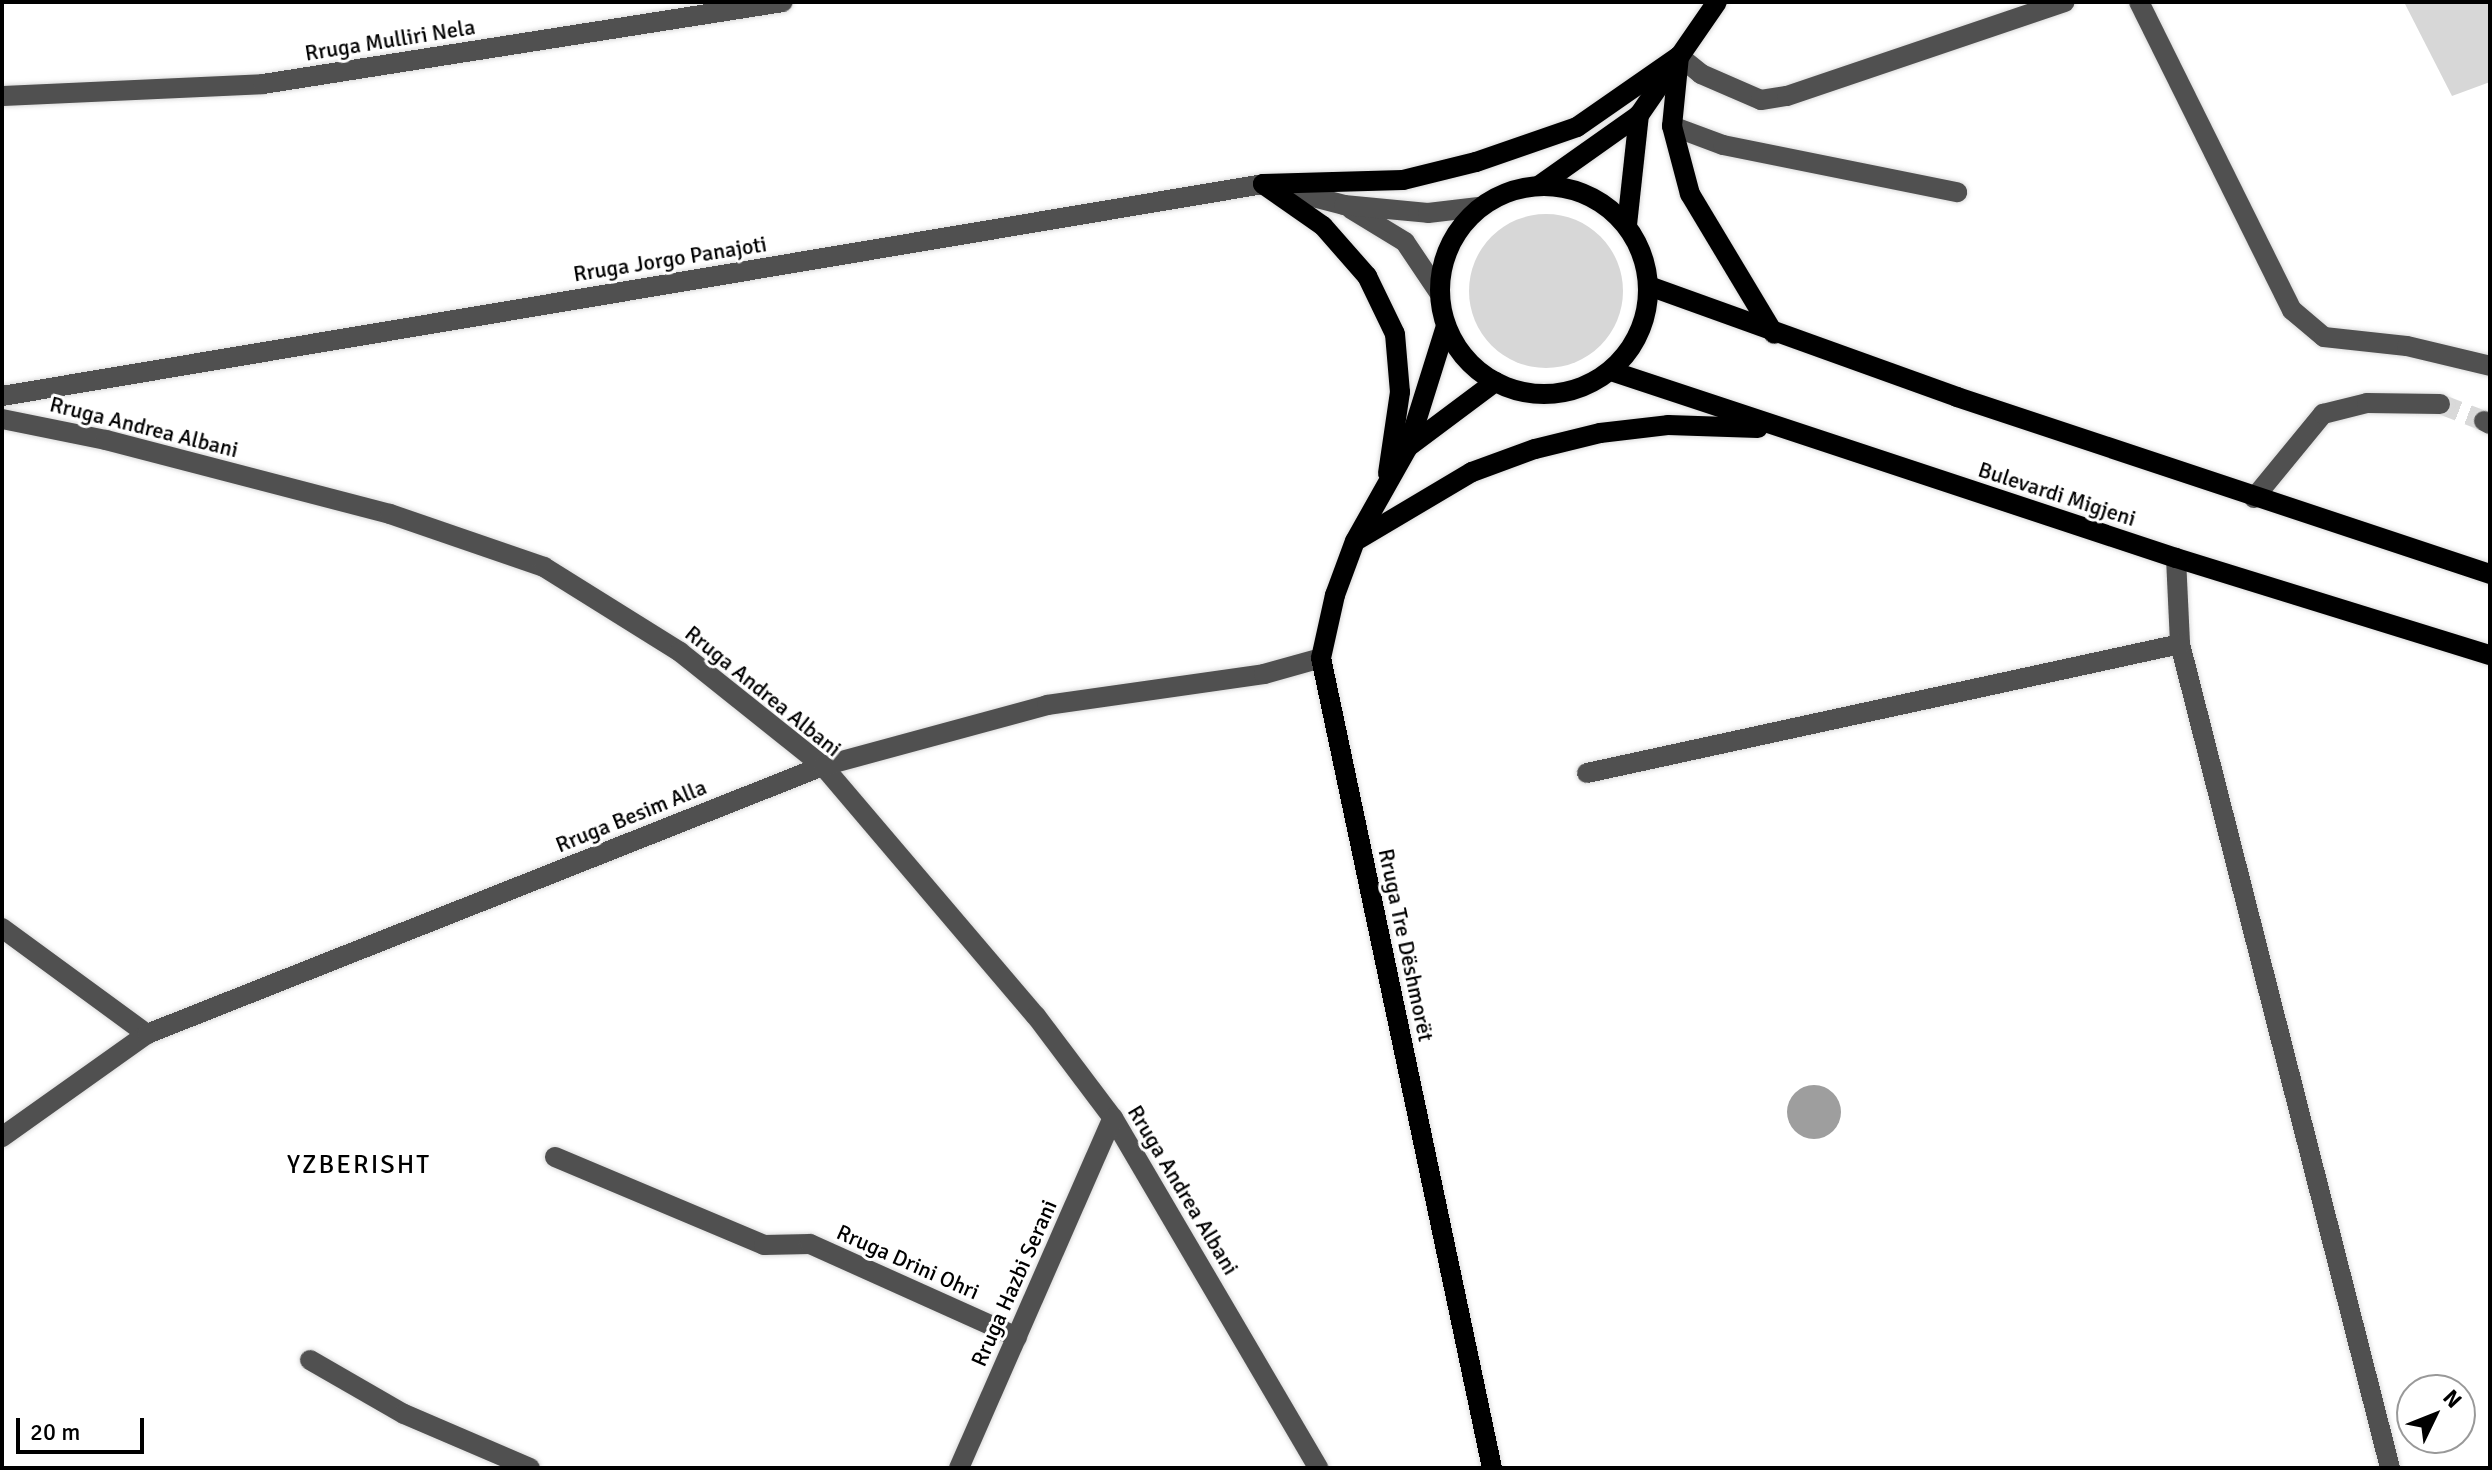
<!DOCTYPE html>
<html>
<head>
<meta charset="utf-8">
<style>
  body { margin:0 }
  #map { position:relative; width:2492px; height:1470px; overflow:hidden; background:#fff; font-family:Signika,sans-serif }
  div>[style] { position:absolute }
  .green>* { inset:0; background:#d7d7d7 }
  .round { border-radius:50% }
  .water>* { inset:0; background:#9e9e9e }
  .minor-tunnel>* { height:20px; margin-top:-10px; transform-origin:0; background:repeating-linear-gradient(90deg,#d9d9d9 0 20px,transparent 0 30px) }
  .roads { filter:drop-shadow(0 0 2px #dbdbdb) drop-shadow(0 0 2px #dbdbdb) }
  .minor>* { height:20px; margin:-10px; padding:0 10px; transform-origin:10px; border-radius:10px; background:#505050 }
  .major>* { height:20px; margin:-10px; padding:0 10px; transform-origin:10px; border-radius:10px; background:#000 }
  .major>.ring { margin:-10px; padding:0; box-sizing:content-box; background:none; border:20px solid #000; border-radius:50% }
  span { translate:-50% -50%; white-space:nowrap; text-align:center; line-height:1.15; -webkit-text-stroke:6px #fff; paint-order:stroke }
  .street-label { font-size:22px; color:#000 }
  .quarter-label { font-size:26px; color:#000; letter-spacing:2px }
  .frame { position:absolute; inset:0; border:4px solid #000; pointer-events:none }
  .north { position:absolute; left:2396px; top:1374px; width:80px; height:80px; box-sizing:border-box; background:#fff; border:2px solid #999; border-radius:50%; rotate:47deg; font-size:22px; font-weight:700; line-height:32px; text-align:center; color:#000 }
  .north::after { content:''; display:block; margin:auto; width:28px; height:36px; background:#000; clip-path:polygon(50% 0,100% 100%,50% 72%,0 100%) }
  .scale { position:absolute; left:16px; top:1418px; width:128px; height:36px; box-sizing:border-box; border:4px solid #000; border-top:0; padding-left:10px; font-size:24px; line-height:28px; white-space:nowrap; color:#000; -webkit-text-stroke:6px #fff; paint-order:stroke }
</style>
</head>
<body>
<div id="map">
  <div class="green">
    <i style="clip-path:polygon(2404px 2px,2490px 2px,2490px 82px,2452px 96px)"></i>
    <i class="round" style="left:1469px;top:214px;width:154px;height:154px"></i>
  </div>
  <div class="water">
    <i class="round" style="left:1787px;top:1085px;width:54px;height:54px"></i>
  </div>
  <div class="minor-tunnel">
    <i style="left:2440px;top:404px;width:47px;rotate:21.1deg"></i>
  </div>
  <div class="roads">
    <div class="minor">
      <i style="left:2139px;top:2px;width:344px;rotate:63.6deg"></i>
      <i style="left:2292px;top:310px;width:42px;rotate:40.2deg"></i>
      <i style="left:2324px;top:337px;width:83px;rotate:6.2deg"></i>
      <i style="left:2407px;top:346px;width:85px;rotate:13.5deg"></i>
      <i style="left:1679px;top:56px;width:28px;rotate:39deg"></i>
      <i style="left:1701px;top:74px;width:65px;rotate:23.4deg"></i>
      <i style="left:1761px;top:100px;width:26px;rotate:-9deg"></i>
      <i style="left:1787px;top:96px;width:293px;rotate:-18.7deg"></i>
      <i style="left:2px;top:96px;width:261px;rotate:-2.6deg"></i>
      <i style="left:263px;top:84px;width:526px;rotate:-8.96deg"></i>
      <i style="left:1672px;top:126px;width:54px;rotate:20.4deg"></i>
      <i style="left:1723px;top:145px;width:239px;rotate:11.4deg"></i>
      <i style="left:1351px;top:209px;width:63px;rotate:31.4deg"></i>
      <i style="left:1405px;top:242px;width:63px;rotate:56.1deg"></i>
      <i style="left:2px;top:396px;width:1279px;rotate:-9.54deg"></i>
      <i style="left:1263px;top:184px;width:84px;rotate:14.5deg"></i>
      <i style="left:1344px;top:205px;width:84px;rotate:5.4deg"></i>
      <i style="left:1428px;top:213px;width:51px;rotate:-6.7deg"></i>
      <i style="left:2px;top:419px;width:106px;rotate:11.4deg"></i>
      <i style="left:106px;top:440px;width:293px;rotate:14.6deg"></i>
      <i style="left:390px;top:514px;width:163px;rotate:19deg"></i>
      <i style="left:544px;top:567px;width:160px;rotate:32deg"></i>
      <i style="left:680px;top:652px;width:183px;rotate:38.6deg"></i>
      <i style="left:823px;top:766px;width:328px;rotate:49.6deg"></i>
      <i style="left:1036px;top:1016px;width:128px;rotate:53deg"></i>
      <i style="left:1113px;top:1118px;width:406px;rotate:59.6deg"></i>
      <i style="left:2484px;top:421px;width:7px;rotate:27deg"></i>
      <i style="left:2254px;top:498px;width:109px;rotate:-50.6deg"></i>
      <i style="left:2323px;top:414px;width:45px;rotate:-14deg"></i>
      <i style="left:2367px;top:403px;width:73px;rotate:0.8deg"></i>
      <i style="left:2176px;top:558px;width:86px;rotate:87.3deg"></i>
      <i style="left:2180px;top:644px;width:850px;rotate:75.7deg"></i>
      <i style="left:1587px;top:773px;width:607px;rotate:-12.27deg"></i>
      <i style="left:2px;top:928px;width:180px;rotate:36.2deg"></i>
      <i style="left:2px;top:1137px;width:178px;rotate:-35.4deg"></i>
      <i style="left:147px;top:1034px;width:727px;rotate:-21.63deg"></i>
      <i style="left:823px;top:766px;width:232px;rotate:-15.2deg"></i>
      <i style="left:1047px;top:705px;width:219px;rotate:-8.1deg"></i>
      <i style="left:1264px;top:674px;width:59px;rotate:-15.7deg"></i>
      <i style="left:555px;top:1157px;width:227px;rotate:22.8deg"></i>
      <i style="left:764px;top:1245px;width:46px;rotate:-1.2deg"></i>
      <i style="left:810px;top:1244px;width:227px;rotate:24.2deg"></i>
      <i style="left:310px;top:1360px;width:108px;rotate:29.9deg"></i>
      <i style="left:404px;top:1414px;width:137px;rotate:23.2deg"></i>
      <i style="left:959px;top:1468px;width:382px;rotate:-66.3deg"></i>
    </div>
    <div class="major">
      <i style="left:1679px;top:56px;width:70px;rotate:95.7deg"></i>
      <i style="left:1672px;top:126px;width:70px;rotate:75.2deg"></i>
      <i style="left:1690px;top:194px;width:163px;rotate:59deg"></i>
      <i style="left:1263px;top:184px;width:140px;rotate:-1.6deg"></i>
      <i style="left:1403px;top:180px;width:75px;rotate:-13.9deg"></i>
      <i style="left:1476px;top:162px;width:107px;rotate:-19.1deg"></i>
      <i style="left:1577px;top:127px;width:124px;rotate:-34.8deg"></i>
      <i style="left:1263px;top:184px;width:73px;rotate:35deg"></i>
      <i style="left:1323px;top:226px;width:67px;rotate:48.7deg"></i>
      <i style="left:1367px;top:276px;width:64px;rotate:64.2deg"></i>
      <i style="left:1395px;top:334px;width:58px;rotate:85.1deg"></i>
      <i style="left:1400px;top:392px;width:82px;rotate:98.4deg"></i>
      <i style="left:1540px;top:185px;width:121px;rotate:-35.3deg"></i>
      <i style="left:1639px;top:115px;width:137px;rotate:-55.4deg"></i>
      <i class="ring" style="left:1440px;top:186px;width:188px;height:188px"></i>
      <i style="left:1627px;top:225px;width:111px;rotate:-83.8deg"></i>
      <i style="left:1649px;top:286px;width:327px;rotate:19.8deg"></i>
      <i style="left:1957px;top:397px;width:562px;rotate:18.37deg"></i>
      <i style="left:1446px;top:326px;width:127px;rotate:107.4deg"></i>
      <i style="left:1408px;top:447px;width:108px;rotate:119.4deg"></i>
      <i style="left:1355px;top:541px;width:58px;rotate:110.3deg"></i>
      <i style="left:1335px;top:595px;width:65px;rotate:102.5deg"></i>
      <i style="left:1321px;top:658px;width:828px;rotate:78.08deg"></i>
      <i style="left:1611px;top:371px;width:595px;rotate:18.31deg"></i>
      <i style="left:2176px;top:558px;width:329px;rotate:17.2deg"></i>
      <i style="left:1408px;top:447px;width:109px;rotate:-36.8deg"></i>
      <i style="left:1359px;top:539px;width:131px;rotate:-30.7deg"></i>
      <i style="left:1472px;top:472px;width:67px;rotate:-20.1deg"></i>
      <i style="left:1535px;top:449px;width:67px;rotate:-13.8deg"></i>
      <i style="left:1600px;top:433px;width:68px;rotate:-6.7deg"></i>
      <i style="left:1668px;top:425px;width:90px;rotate:1.9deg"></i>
    </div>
  </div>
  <div class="street-label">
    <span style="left:390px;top:40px;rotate:-9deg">Rruga Mulliri Nela</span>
    <span style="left:670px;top:259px;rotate:-9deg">Rruga Jorgo Panajoti</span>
    <span style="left:144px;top:427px;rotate:14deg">Rruga Andrea Albani</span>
    <span style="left:2057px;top:494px;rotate:18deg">Bulevardi Migjeni</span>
    <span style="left:763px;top:691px;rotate:39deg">Rruga Andrea Albani</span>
    <span style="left:631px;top:816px;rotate:-22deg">Rruga Besim Alla</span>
    <span style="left:1406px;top:945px;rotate:78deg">Rruga Tre Dëshmorët</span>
    <span style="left:1183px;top:1190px;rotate:59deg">Rruga Andrea Albani</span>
    <span style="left:908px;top:1262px;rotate:24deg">Rruga Drini Ohri</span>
    <span style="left:1014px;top:1283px;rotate:-66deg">Rruga Hazbi Serani</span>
  </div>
  <div class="quarter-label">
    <span style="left:359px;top:1166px">YZBERISHT</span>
  </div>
  <div class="frame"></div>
  <div class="north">N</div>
  <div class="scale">20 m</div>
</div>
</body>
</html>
